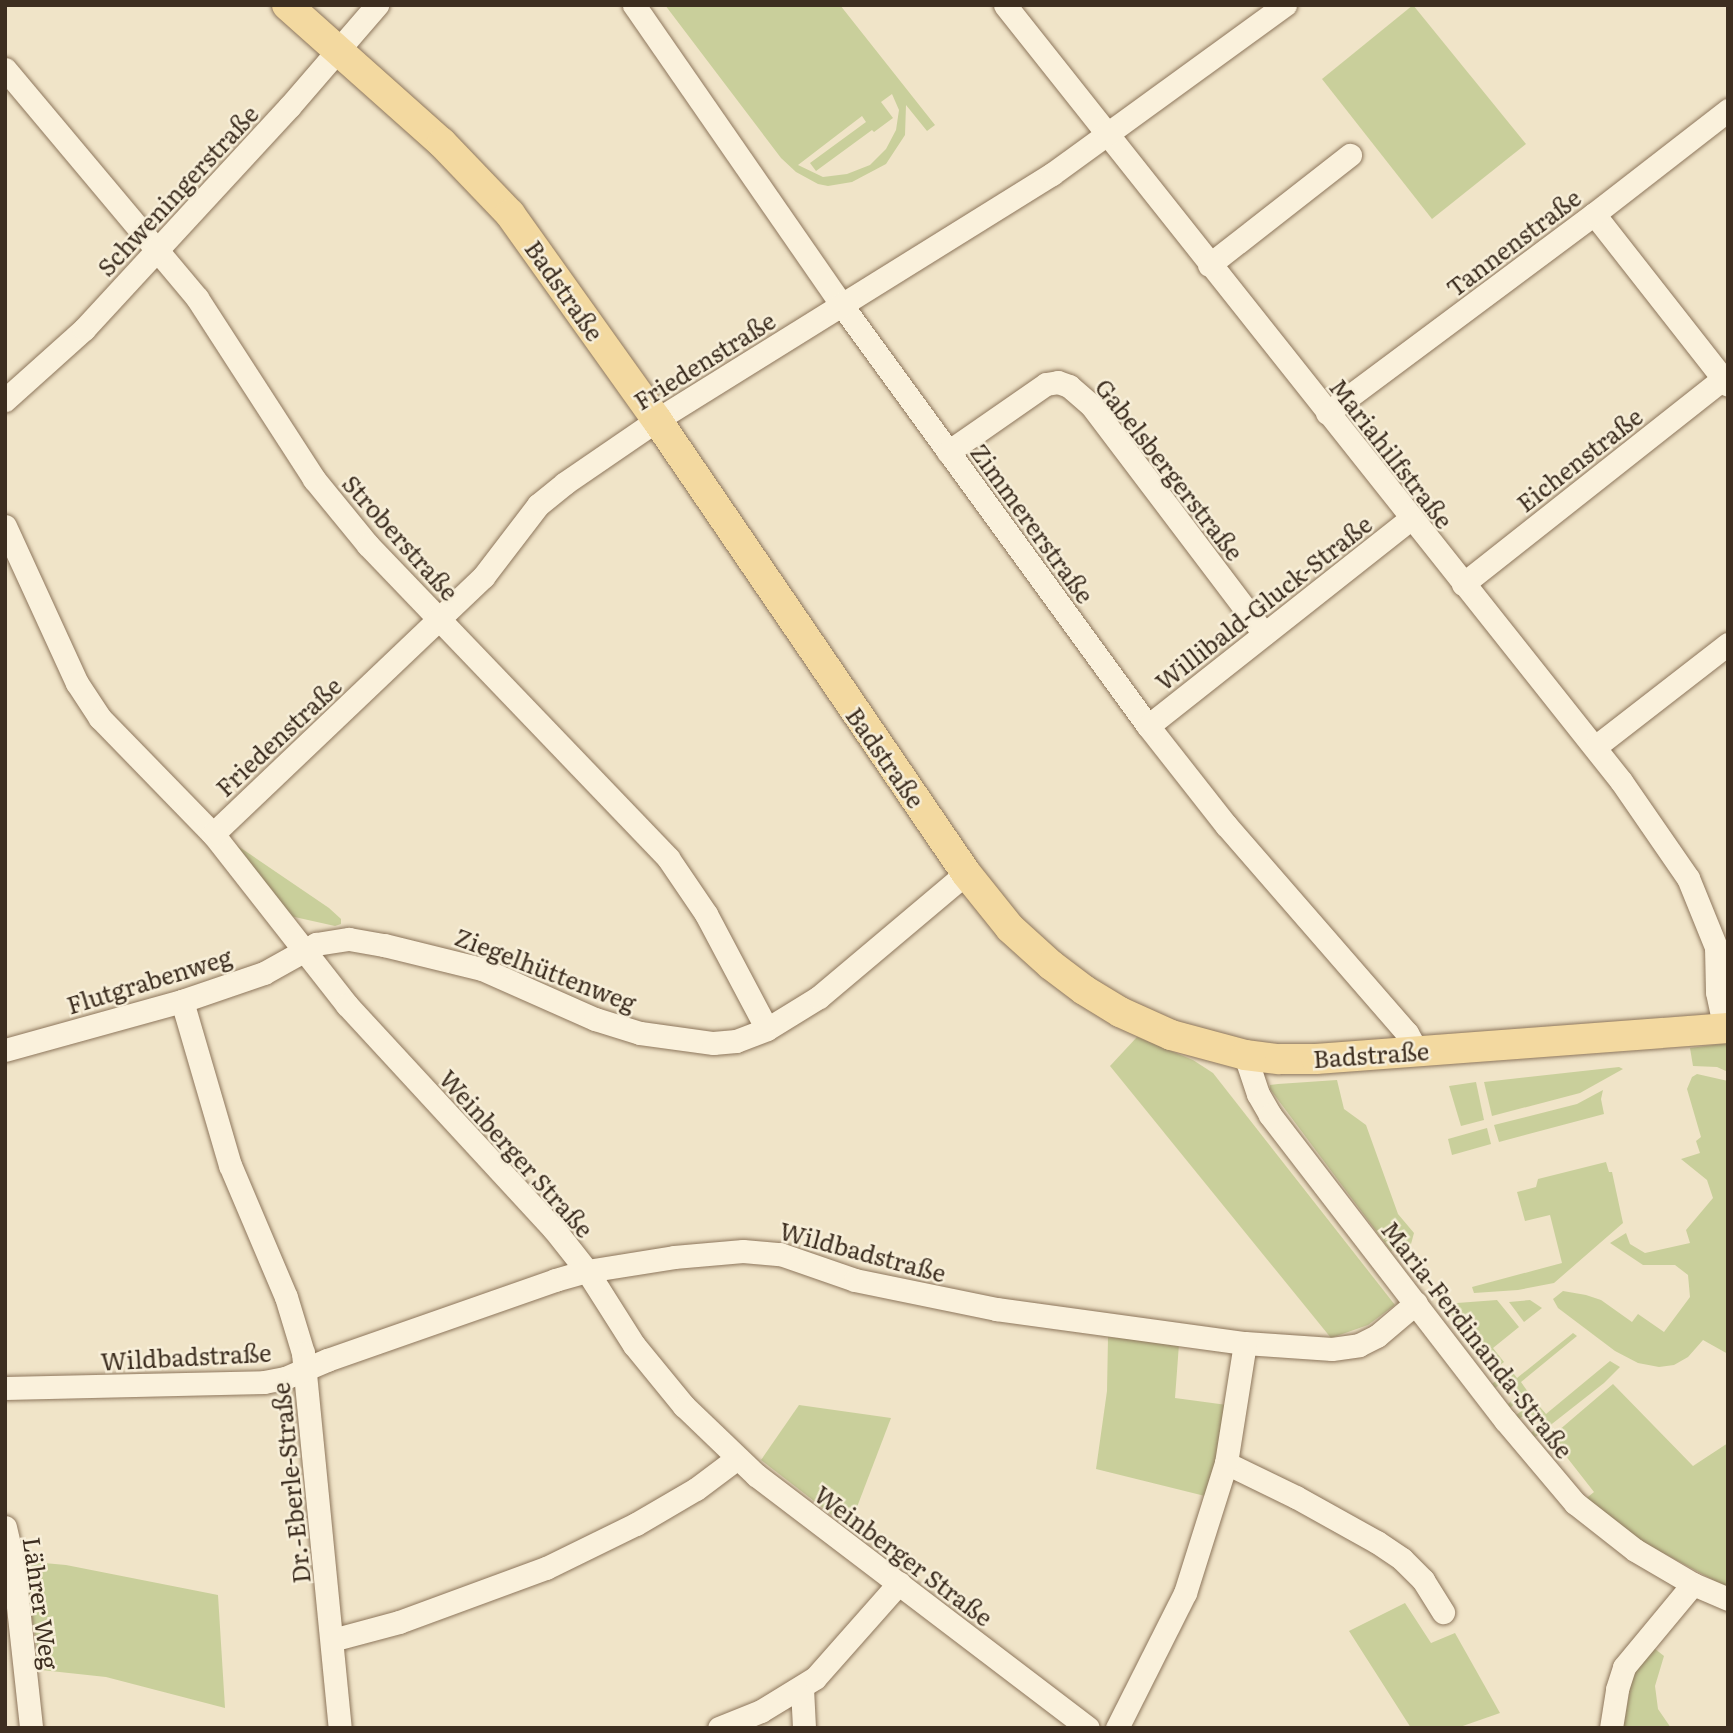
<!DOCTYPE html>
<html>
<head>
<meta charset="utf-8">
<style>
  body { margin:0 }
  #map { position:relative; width:1733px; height:1733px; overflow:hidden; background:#f0e4c8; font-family:Literata,serif }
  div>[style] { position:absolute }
  .green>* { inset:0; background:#c9cf9b }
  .roads { filter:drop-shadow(0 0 2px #8d765c) drop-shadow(0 0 2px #8d765c) }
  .minor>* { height:23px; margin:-11.5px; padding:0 11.5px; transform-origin:11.5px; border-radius:11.5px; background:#faf1dc }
  .major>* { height:30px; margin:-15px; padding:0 15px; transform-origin:15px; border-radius:15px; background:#f3d9a0 }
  span { translate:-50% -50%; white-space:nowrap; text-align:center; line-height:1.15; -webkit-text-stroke:5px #f7eed8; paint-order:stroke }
  .street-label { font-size:24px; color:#3d2e20 }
  .frame { position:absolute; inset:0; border:7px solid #3d2e20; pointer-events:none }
</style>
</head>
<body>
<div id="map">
  <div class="green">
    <i style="clip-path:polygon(evenodd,665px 5px,840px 5px,935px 125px,927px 131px,906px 105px,905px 135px,886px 164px,852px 182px,828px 186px,818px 184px,796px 172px,781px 158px,665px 5px,892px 94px,899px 110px,896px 130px,886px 149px,870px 165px,847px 174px,823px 177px,798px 165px,862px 116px,866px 122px,810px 163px,816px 171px,872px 130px,874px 132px,893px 118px,881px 102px,892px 94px)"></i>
    <i style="clip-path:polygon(1413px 5px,1526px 144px,1432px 219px,1322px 79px)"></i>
    <i style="clip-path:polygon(232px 842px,329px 908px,341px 919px,341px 924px,335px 926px,290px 916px)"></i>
    <i style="clip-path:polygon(1137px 1037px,1193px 1060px,1213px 1073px,1395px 1305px,1368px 1325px,1331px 1338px,1110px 1066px)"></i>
    <i style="clip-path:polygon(1728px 1043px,1728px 1072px,1717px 1067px,1693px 1066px,1690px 1048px)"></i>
    <i style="clip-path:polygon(1619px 1067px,1623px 1069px,1580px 1093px,1492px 1116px,1484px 1082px)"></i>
    <i style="clip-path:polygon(1697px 1074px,1728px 1081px,1728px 1354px,1703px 1340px,1688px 1357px,1674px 1365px,1659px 1367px,1638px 1363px,1615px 1351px,1558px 1308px,1553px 1299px,1563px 1291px,1586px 1295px,1601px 1300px,1632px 1322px,1638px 1314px,1664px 1332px,1690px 1297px,1688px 1275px,1675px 1265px,1643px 1265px,1610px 1243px,1626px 1233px,1630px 1244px,1645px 1253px,1690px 1243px,1686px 1230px,1713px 1198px,1707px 1180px,1681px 1159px,1700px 1153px,1696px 1141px,1701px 1137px,1687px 1089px,1692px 1077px)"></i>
    <i style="clip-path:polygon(1337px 1080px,1344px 1109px,1366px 1125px,1398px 1214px,1414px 1233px,1411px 1244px,1391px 1251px,1270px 1089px,1270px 1085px,1278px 1084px)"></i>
    <i style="clip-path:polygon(1476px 1082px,1484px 1120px,1461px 1126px,1449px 1086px)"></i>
    <i style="clip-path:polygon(1603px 1090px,1601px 1099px,1604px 1114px,1499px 1142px,1494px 1125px,1577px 1104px)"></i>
    <i style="clip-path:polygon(1487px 1128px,1491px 1144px,1452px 1155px,1448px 1139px)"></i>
    <i style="clip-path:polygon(1606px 1162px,1609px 1172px,1612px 1172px,1623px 1223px,1554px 1283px,1518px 1290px,1474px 1293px,1472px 1287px,1562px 1263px,1550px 1215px,1525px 1221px,1517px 1192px,1536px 1187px,1538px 1179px)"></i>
    <i style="clip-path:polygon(1497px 1300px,1519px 1327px,1493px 1348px,1504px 1362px,1492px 1372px,1488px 1366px,1492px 1362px,1468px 1331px,1463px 1334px,1450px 1311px,1457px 1303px)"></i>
    <i style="clip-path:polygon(1530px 1300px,1542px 1308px,1524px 1322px,1509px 1302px)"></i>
    <i style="clip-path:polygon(1573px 1333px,1577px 1336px,1521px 1382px,1528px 1392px,1510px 1408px,1508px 1404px,1517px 1396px,1505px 1381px,1495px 1388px,1492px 1384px,1510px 1369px,1517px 1378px)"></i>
    <i style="clip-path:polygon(1108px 1337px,1179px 1344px,1175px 1398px,1227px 1405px,1209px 1497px,1096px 1469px,1107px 1391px)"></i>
    <i style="clip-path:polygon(1610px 1361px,1620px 1367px,1604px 1383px,1534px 1438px,1530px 1434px,1540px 1425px,1529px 1412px,1519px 1419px,1516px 1415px,1535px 1401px,1546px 1414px)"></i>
    <i style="clip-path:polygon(1613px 1384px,1693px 1466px,1728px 1443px,1728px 1588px,1641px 1541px,1583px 1501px,1594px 1492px,1551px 1437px)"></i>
    <i style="clip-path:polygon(799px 1405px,891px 1418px,849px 1528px,761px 1460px)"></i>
    <i style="clip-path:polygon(22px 1561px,66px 1565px,218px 1595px,225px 1708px,106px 1677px,41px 1670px)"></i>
    <i style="clip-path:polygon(1405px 1603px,1431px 1643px,1455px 1633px,1500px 1713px,1457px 1728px,1411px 1728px,1349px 1631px)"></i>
    <i style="clip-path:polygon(1650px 1645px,1664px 1656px,1655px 1686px,1658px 1709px,1671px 1728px,1623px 1728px,1634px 1667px)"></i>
  </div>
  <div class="roads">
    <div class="minor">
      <i style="left:634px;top:5px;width:364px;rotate:55.3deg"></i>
      <i style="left:841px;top:304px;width:522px;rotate:53.96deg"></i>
      <i style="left:1148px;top:726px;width:126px;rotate:51.8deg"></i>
      <i style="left:1226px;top:825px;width:276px;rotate:49deg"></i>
      <i style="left:1407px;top:1033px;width:21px;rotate:61deg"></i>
      <i style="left:1005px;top:5px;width:991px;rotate:51.56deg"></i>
      <i style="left:1621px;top:781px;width:118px;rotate:55.4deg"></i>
      <i style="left:1688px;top:878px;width:74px;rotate:67.9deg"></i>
      <i style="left:1716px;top:947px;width:23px;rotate:59deg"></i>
      <i style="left:5px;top:69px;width:299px;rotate:50deg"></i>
      <i style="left:197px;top:298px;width:216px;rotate:57.1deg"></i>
      <i style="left:314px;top:479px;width:85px;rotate:50.7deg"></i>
      <i style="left:368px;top:545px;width:434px;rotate:46.2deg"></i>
      <i style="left:668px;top:858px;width:68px;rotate:55.8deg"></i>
      <i style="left:706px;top:914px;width:130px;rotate:62.1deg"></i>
      <i style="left:1594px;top:214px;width:217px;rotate:51.9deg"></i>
      <i style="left:1209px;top:265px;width:179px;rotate:-38deg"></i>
      <i style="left:5px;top:400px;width:106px;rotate:-41.9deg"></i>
      <i style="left:84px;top:329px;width:302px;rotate:-47.3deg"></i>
      <i style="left:289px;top:107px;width:135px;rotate:-49.2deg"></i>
      <i style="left:1327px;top:413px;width:333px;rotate:-36.7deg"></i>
      <i style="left:1594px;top:214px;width:170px;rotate:-37.8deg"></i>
      <i style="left:948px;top:452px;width:119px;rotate:-34.8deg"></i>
      <i style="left:1046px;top:384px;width:12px;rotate:-9deg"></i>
      <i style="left:1058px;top:382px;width:12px;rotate:20deg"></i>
      <i style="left:1069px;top:386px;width:29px;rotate:41deg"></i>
      <i style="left:1091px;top:405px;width:287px;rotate:52.9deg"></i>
      <i style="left:5px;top:526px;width:173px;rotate:65.4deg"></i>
      <i style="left:77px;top:683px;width:42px;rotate:56.7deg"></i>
      <i style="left:100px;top:718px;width:162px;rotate:45.8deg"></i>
      <i style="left:213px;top:834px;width:217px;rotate:51.9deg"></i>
      <i style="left:347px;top:1005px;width:304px;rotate:47.3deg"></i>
      <i style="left:553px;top:1228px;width:55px;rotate:51.7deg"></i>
      <i style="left:587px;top:1271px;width:88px;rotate:57.6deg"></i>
      <i style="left:634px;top:1345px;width:79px;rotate:50.7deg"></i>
      <i style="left:684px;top:1406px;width:100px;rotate:43.8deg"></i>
      <i style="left:756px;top:1475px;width:417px;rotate:37.3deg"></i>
      <i style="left:1463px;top:584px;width:337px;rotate:-38.3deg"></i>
      <i style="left:1148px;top:726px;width:334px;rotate:-38.3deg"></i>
      <i style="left:1595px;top:747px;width:168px;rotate:-37.8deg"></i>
      <i style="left:213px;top:834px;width:373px;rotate:-43.6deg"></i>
      <i style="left:483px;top:577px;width:91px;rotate:-52.6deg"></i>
      <i style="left:538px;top:505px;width:35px;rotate:-39deg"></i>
      <i style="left:565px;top:483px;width:119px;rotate:-34.4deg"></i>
      <i style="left:663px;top:416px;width:458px;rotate:-31.9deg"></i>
      <i style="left:1052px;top:174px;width:288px;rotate:-36deg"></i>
      <i style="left:1716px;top:947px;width:45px;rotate:88.7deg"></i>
      <i style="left:1717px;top:992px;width:38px;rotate:78deg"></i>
      <i style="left:182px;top:1001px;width:171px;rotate:73.7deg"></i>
      <i style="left:230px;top:1165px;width:143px;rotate:67deg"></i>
      <i style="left:286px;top:1297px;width:59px;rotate:73.1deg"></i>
      <i style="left:303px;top:1353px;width:377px;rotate:84.4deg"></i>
      <i style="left:5px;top:1050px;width:184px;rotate:-15.5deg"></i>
      <i style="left:182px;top:1001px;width:87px;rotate:-18.9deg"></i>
      <i style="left:264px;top:973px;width:60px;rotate:-29.1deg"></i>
      <i style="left:316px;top:944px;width:33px;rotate:-9deg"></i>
      <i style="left:349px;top:939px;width:36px;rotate:10deg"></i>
      <i style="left:384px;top:945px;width:101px;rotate:13.8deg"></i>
      <i style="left:482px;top:969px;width:124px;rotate:23.9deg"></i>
      <i style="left:595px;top:1019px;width:47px;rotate:17.3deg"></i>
      <i style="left:640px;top:1033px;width:74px;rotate:7.8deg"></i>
      <i style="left:713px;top:1043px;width:23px;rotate:-5deg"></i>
      <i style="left:736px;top:1041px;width:33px;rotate:-21deg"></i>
      <i style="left:767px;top:1029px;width:61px;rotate:-31.6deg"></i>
      <i style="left:819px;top:997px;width:192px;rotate:-40.1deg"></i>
      <i style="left:1245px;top:1055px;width:41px;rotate:71.6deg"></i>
      <i style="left:1258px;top:1094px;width:24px;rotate:60deg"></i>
      <i style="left:1270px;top:1115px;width:385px;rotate:52.4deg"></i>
      <i style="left:1505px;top:1420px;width:109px;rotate:49.9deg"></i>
      <i style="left:1575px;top:1503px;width:76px;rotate:38.1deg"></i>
      <i style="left:1635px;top:1550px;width:67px;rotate:30.4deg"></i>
      <i style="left:1693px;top:1584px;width:38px;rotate:23deg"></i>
      <i style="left:5px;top:1388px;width:259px;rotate:-1.3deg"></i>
      <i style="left:264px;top:1382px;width:21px;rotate:-11deg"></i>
      <i style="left:285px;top:1378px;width:46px;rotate:-23.2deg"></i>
      <i style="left:327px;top:1360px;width:242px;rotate:-19.3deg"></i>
      <i style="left:555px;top:1280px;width:33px;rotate:-16deg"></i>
      <i style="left:587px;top:1271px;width:88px;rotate:-9.1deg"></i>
      <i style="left:674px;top:1257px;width:69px;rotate:-5deg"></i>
      <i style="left:743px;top:1251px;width:37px;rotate:5deg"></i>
      <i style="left:780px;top:1254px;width:79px;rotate:19.1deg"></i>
      <i style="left:855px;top:1280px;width:144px;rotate:11.6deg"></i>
      <i style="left:996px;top:1309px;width:251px;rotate:7.8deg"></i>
      <i style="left:1245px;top:1343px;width:87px;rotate:3.9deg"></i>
      <i style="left:1332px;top:1349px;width:27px;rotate:-8deg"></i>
      <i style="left:1359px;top:1345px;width:20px;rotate:-27deg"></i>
      <i style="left:1377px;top:1336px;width:51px;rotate:-40.2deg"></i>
      <i style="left:1226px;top:1463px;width:78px;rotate:25.9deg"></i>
      <i style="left:1296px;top:1497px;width:93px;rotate:29.1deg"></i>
      <i style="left:1377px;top:1542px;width:30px;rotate:34deg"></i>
      <i style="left:1402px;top:1559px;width:30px;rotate:45deg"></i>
      <i style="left:1423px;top:1580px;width:38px;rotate:58deg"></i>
      <i style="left:5px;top:1527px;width:35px;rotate:77deg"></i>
      <i style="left:13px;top:1561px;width:168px;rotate:83.8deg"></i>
      <i style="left:332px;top:1640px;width:69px;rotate:-15deg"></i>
      <i style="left:399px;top:1622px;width:157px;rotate:-20.2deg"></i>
      <i style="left:546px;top:1568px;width:100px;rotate:-26.1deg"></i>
      <i style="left:636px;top:1524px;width:69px;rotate:-30.3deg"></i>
      <i style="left:696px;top:1489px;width:50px;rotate:-36.9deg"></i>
      <i style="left:802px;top:1688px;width:40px;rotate:87.1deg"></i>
      <i style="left:719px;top:1728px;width:45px;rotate:-22deg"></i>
      <i style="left:761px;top:1711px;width:63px;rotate:-31.4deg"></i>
      <i style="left:815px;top:1678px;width:127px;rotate:-48.5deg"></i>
      <i style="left:1117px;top:1728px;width:151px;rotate:-63.3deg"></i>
      <i style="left:1185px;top:1593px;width:136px;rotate:-72.5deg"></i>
      <i style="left:1226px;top:1463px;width:121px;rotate:-81deg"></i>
      <i style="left:1611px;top:1728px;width:39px;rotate:-81deg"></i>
      <i style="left:1617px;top:1689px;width:23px;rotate:-72deg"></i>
      <i style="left:1624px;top:1667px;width:108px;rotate:-50.3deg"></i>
    </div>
    <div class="major">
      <i style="left:287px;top:5px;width:208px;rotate:41.7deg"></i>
      <i style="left:442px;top:143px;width:98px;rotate:46.2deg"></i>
      <i style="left:510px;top:214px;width:253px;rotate:54.5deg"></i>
      <i style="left:657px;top:420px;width:548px;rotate:55.7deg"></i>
      <i style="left:966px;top:873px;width:70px;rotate:51.3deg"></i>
      <i style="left:1010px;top:928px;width:55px;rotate:42.1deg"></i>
      <i style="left:1051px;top:965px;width:41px;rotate:37.1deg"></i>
      <i style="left:1084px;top:990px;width:42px;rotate:31.4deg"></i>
      <i style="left:1120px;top:1012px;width:56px;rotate:24.3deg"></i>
      <i style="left:1171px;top:1035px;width:77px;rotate:15.1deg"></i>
      <i style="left:1245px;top:1055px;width:35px;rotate:7deg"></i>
      <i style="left:1280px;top:1059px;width:36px"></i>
      <i style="left:1316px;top:1059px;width:413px;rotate:-4.3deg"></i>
    </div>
  </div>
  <div class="street-label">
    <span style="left:177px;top:190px;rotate:-47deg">Schweningerstraße</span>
    <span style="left:1513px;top:242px;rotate:-37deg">Tannenstraße</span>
    <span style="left:565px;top:290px;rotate:55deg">Badstraße</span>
    <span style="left:704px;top:360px;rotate:-32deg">Friedenstraße</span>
    <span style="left:1392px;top:453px;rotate:52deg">Mariahilfstraße</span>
    <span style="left:1579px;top:459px;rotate:-38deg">Eichenstraße</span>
    <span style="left:1170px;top:469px;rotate:52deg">Gabelsbergerstraße</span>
    <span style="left:1033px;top:523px;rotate:54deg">Zimmererstraße</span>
    <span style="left:401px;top:537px;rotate:48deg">Stroberstraße</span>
    <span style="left:1263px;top:602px;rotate:-38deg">Willibald-Gluck-Straße</span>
    <span style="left:278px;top:736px;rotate:-43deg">Friedenstraße</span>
    <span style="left:886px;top:757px;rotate:55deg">Badstraße</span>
    <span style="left:546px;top:969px;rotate:21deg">Ziegelhüttenweg</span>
    <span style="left:149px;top:980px;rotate:-17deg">Flutgrabenweg</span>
    <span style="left:1371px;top:1054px;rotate:-4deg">Badstraße</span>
    <span style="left:517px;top:1153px;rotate:48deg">Weinberger Straße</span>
    <span style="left:863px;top:1251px;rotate:15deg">Wildbadstraße</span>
    <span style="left:1478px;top:1339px;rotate:52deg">Maria-Ferdinanda-Straße</span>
    <span style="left:186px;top:1356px;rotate:-3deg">Wildbadstraße</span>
    <span style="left:290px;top:1483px;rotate:-96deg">Dr.-Eberle-Straße</span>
    <span style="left:904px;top:1555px;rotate:37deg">Weinberger Straße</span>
    <span style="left:42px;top:1603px;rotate:82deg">Lährer Weg</span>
  </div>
  <div class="frame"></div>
</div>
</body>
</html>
